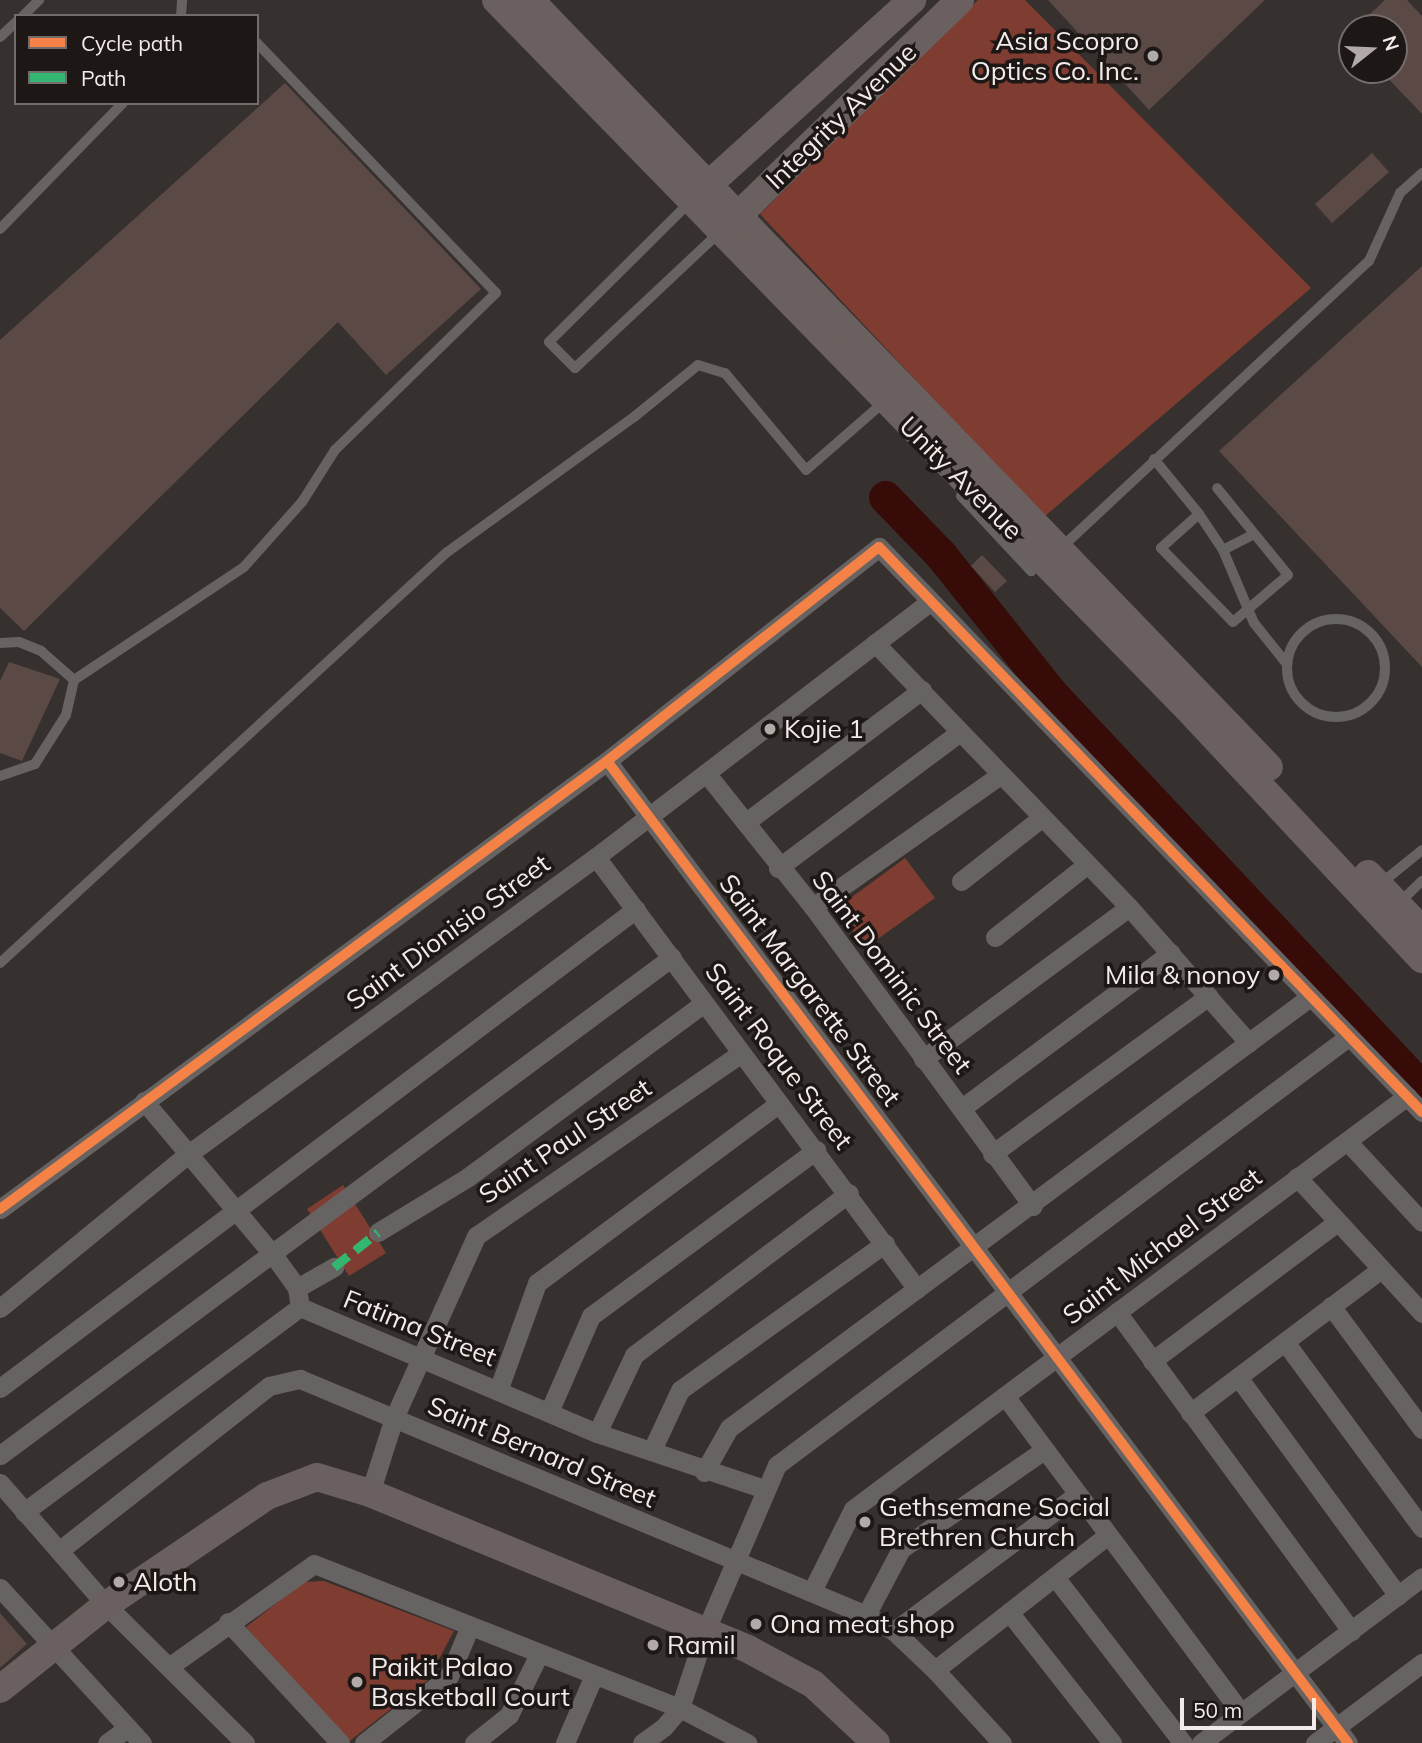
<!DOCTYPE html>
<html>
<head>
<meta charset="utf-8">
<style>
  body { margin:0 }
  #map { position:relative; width:1422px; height:1743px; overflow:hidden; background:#36302e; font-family:Mulish,sans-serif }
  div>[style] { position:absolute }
  .green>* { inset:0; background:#7f3d31 }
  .river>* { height:33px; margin:-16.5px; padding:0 16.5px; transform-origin:16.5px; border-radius:16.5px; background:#370c08 }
  .building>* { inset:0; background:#5b4946 }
  .lane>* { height:10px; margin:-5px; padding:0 5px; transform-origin:5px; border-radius:5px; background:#676362 }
  .lane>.ring { margin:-5px; padding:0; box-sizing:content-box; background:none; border:10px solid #676362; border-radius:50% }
  .street>* { height:19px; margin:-9.5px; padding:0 9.5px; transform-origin:9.5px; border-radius:9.5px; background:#676362 }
  .secondary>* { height:28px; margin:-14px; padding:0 14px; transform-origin:14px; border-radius:14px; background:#6a605f }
  .quiet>* { height:9px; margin-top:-4.5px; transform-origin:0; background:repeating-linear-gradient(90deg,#33b770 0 18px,transparent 0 27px) }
  .cycleway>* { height:10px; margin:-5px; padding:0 5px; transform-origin:5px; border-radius:5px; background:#f48246 }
  .dots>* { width:19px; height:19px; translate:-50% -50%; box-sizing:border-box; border:4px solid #1d1716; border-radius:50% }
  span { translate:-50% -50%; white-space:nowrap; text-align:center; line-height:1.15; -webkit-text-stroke:7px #1d1716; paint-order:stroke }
  .poi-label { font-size:26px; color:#f3ebe9 }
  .right { translate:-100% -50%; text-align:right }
  .left { translate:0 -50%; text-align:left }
  .street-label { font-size:26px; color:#f3ebe9 }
  .legend { position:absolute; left:14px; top:14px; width:245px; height:91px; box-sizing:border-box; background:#1d1716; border:2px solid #736c6a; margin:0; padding:9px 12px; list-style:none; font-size:21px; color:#f3ebe9 }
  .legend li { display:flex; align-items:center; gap:14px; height:35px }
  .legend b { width:35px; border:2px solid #736c6a }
  .north { position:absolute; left:1338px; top:14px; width:70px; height:70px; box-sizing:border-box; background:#1d1716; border:2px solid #736c6a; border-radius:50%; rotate:72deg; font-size:19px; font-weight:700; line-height:28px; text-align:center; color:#f3ebe9 }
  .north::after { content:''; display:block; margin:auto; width:24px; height:32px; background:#b1aaa8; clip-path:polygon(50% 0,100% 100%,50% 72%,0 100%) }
  .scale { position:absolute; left:1180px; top:1698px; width:136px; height:32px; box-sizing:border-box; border:4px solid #f3ebe9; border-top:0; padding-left:9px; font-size:21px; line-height:24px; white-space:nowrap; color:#f3ebe9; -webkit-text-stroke:5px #1d1716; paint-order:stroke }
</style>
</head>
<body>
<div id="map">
  <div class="green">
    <i style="clip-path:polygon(978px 0,1025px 0,1311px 288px,1044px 517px,760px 214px)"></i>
    <i style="clip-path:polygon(905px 858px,935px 898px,865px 948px,837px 908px)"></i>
    <i style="clip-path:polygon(343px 1185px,386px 1253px,349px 1276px,307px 1209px)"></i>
    <i style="clip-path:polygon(324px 1581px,454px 1631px,427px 1681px,347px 1743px,246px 1627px,304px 1582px)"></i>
  </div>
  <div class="river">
    <i style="left:885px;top:497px;width:81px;rotate:46deg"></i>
    <i style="left:941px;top:555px;width:176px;rotate:51.4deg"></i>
    <i style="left:1051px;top:693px;width:542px;rotate:46.79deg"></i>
  </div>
  <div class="building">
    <i style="clip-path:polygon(1048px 0,1265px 0,1149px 110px)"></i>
    <i style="clip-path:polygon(1385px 0,1407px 0,1422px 16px,1422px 114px,1380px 70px,1394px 70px,1394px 28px,1355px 28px)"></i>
    <i style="clip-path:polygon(285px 83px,481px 289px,386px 375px,338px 322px,24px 631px,0 608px,0 340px)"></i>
    <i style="clip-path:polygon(1372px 153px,1389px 172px,1332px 223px,1315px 204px)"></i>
    <i style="clip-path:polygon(1422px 266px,1422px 667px,1219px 451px)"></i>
    <i style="clip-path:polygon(982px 555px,1007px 581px,995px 592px,971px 566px)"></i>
    <i style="clip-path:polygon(9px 662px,60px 679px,22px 761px,0 753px,0 681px)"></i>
    <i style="clip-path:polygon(0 1613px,27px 1644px,0 1668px)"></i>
  </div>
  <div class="lane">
    <i style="left:23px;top:16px;width:23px;rotate:-45deg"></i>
    <i style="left:181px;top:16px;width:16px;rotate:-86deg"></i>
    <i style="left:0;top:37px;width:22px;rotate:-43deg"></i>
    <i style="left:689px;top:203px;width:197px;rotate:135.2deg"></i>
    <i style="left:549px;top:342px;width:37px;rotate:45deg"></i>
    <i style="left:575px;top:368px;width:197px;rotate:-43.2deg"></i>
    <i style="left:0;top:229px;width:176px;rotate:-45.7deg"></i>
    <i style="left:1154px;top:459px;width:71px;rotate:50.7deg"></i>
    <i style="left:1199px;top:514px;width:43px;rotate:56.3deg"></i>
    <i style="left:1223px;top:550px;width:79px;rotate:67deg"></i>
    <i style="left:1254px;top:623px;width:53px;rotate:51.2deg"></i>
    <i style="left:961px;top:496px;width:103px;rotate:47deg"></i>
    <i style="left:1199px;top:514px;width:51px;rotate:138.2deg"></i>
    <i style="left:1161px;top:548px;width:103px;rotate:45.8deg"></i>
    <i style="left:1233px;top:622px;width:72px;rotate:-40.5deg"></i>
    <i style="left:1288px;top:575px;width:112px;rotate:-129.2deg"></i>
    <i style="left:1062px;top:547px;width:420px;rotate:-43deg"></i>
    <i style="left:1369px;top:261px;width:75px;rotate:-65.5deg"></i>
    <i style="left:1400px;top:193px;width:30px;rotate:-42deg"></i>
    <i style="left:1223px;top:550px;width:34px;rotate:-27deg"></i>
    <i class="ring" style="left:1287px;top:619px;width:88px;height:88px"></i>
    <i style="left:0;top:643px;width:19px;rotate:-3deg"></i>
    <i style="left:19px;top:642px;width:24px;rotate:22deg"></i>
    <i style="left:41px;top:651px;width:44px;rotate:41.3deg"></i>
    <i style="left:74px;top:680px;width:204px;rotate:-33.6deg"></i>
    <i style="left:244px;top:567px;width:87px;rotate:-48.3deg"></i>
    <i style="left:302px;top:502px;width:62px;rotate:-57.6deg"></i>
    <i style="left:335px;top:450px;width:225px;rotate:-44.3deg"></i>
    <i style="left:496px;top:293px;width:346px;rotate:-133.7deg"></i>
    <i style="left:0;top:776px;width:37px;rotate:-19deg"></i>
    <i style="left:35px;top:764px;width:58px;rotate:-57.7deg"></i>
    <i style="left:66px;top:715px;width:36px;rotate:-77deg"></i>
    <i style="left:1379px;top:885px;width:55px;rotate:-39.1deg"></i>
    <i style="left:1399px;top:903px;width:32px;rotate:-44deg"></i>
    <i style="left:0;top:963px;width:606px;rotate:-42.59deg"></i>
    <i style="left:446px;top:553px;width:232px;rotate:-35.9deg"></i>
    <i style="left:634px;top:417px;width:82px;rotate:-39.1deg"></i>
    <i style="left:698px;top:365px;width:28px;rotate:17deg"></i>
    <i style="left:725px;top:373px;width:126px;rotate:50.1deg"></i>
    <i style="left:806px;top:470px;width:105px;rotate:-41.1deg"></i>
  </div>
  <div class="street">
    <i style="left:875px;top:643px;width:366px;rotate:46.1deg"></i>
    <i style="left:1129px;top:907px;width:181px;rotate:48.6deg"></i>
    <i style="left:607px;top:761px;width:1230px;rotate:52.96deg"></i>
    <i style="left:706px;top:773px;width:171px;rotate:51.4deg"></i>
    <i style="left:813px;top:907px;width:371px;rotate:53.7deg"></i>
    <i style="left:746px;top:822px;width:220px;rotate:-36.9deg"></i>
    <i style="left:596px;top:857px;width:538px;rotate:53.39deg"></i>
    <i style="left:778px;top:868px;width:227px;rotate:-36.8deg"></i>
    <i style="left:961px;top:881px;width:102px;rotate:-38.2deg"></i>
    <i style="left:813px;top:907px;width:228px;rotate:-35.2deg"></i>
    <i style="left:995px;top:937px;width:115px;rotate:-38.3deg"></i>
    <i style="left:923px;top:1059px;width:256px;rotate:-36.4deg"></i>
    <i style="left:144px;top:1101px;width:202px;rotate:50deg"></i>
    <i style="left:274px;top:1256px;width:39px;rotate:54deg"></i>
    <i style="left:297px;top:1288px;width:19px;rotate:81deg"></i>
    <i style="left:962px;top:1108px;width:260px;rotate:-36.6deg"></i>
    <i style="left:1347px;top:1141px;width:110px;rotate:47.2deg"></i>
    <i style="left:992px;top:1154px;width:268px;rotate:-36.1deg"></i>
    <i style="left:1297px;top:1177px;width:185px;rotate:47.4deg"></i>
    <i style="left:0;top:1209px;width:754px;rotate:-36.43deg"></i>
    <i style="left:607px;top:761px;width:346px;rotate:-38.2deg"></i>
    <i style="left:879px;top:547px;width:784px;rotate:46.14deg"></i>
    <i style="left:378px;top:1232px;width:105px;rotate:-31.4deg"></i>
    <i style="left:468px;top:1177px;width:293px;rotate:-36.4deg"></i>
    <i style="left:297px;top:1288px;width:43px;rotate:-29.6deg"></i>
    <i style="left:1331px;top:1306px;width:153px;rotate:53.5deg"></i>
    <i style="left:300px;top:1307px;width:323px;rotate:23deg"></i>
    <i style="left:597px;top:1433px;width:176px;rotate:18.5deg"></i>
    <i style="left:0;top:1308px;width:242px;rotate:-39.3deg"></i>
    <i style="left:187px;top:1155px;width:506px;rotate:-36.08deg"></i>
    <i style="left:596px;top:857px;width:420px;rotate:-37.4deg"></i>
    <i style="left:1117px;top:1312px;width:396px;rotate:53.7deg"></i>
    <i style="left:1285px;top:1342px;width:231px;rotate:53.6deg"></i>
    <i style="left:1152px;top:1361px;width:231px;rotate:-36.9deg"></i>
    <i style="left:1238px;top:1377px;width:271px;rotate:53.8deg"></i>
    <i style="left:0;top:1388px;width:796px;rotate:-36.99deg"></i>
    <i style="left:499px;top:1388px;width:112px;rotate:-70.1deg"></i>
    <i style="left:537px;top:1283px;width:300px;rotate:-36.6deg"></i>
    <i style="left:1005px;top:1396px;width:395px;rotate:53.3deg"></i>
    <i style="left:549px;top:1412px;width:105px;rotate:-66.4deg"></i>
    <i style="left:591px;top:1316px;width:280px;rotate:-36.4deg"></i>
    <i style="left:1190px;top:1413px;width:239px;rotate:-37deg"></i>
    <i style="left:597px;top:1433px;width:86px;rotate:-64.6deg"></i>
    <i style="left:634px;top:1355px;width:269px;rotate:-37deg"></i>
    <i style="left:653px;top:1448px;width:64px;rotate:-65deg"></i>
    <i style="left:680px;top:1390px;width:252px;rotate:-35.6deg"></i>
    <i style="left:0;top:1455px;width:836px;rotate:-36.54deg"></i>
    <i style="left:704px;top:1472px;width:51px;rotate:-60.4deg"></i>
    <i style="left:729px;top:1428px;width:723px;rotate:-36.57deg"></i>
    <i style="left:0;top:1483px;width:162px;rotate:49deg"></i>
    <i style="left:106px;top:1605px;width:196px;rotate:44.8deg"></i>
    <i style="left:370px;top:1493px;width:79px;rotate:-72.3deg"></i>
    <i style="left:394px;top:1418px;width:200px;rotate:-65.7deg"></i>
    <i style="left:476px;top:1236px;width:322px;rotate:-34.6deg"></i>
    <i style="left:24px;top:1512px;width:344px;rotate:-36.6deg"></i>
    <i style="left:60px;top:1550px;width:266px;rotate:-38.1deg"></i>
    <i style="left:269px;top:1386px;width:32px;rotate:-13deg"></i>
    <i style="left:300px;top:1379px;width:613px;rotate:22.63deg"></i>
    <i style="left:866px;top:1615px;width:32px;rotate:30deg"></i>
    <i style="left:894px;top:1631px;width:57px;rotate:43.6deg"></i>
    <i style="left:935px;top:1670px;width:99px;rotate:47.5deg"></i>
    <i style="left:1055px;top:1577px;width:210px;rotate:52.4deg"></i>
    <i style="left:0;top:1588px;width:210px;rotate:47.5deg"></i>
    <i style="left:813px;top:1589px;width:89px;rotate:-63.4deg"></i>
    <i style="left:853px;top:1509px;width:691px;rotate:-36.7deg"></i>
    <i style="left:1009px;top:1612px;width:167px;rotate:51.8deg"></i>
    <i style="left:866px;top:1615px;width:75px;rotate:-62.1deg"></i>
    <i style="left:901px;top:1549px;width:174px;rotate:-34.7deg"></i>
    <i style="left:228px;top:1622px;width:165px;rotate:47.2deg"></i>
    <i style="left:894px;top:1631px;width:229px;rotate:-36.7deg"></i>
    <i style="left:170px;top:1666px;width:176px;rotate:-35.3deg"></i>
    <i style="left:314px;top:1564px;width:393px;rotate:21.5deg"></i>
    <i style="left:680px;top:1708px;width:76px;rotate:27.6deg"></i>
    <i style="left:935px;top:1670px;width:219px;rotate:-38deg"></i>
    <i style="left:107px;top:1743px;width:26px;rotate:-36deg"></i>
    <i style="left:364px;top:1743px;width:108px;rotate:-38.2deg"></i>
    <i style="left:449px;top:1676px;width:54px;rotate:-67.2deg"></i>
    <i style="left:474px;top:1743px;width:45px;rotate:-38.7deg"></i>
    <i style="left:509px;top:1715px;width:68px;rotate:-63.8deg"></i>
    <i style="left:565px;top:1743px;width:74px;rotate:-66.9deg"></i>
    <i style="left:642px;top:1743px;width:27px;rotate:-36deg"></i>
    <i style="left:664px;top:1727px;width:25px;rotate:-50deg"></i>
    <i style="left:680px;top:1708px;width:80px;rotate:-71.8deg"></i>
    <i style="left:705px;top:1632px;width:182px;rotate:-66.7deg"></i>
    <i style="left:777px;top:1465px;width:714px;rotate:-36.85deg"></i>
    <i style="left:1201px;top:1743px;width:276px;rotate:-36.9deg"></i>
    <i style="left:1315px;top:1743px;width:134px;rotate:-36.8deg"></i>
  </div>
  <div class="secondary">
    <i style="left:496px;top:0;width:989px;rotate:45.7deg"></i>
    <i style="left:1187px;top:708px;width:344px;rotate:46.9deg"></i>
    <i style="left:530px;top:0;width:1065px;rotate:46.07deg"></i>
    <i style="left:696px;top:196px;width:292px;rotate:-42.2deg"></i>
    <i style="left:726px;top:227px;width:326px;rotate:-44.1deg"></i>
    <i style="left:1368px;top:874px;width:78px;rotate:46deg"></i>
    <i style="left:0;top:1689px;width:135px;rotate:-38.4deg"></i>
    <i style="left:106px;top:1605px;width:194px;rotate:-34.1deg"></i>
    <i style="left:267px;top:1496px;width:53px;rotate:-20.8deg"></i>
    <i style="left:317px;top:1477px;width:55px;rotate:16.8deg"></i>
    <i style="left:370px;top:1493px;width:409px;rotate:22.4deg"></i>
    <i style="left:748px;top:1649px;width:74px;rotate:28.3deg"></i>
    <i style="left:813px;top:1684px;width:86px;rotate:43.1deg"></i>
  </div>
  <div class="quiet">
    <i style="left:334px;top:1267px;width:56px;rotate:-38.5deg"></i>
  </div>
  <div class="cycleway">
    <i style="left:607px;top:761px;width:1230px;rotate:52.96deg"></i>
    <i style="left:0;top:1209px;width:754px;rotate:-36.43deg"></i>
    <i style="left:607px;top:761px;width:346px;rotate:-38.2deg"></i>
    <i style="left:879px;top:547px;width:784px;rotate:46.14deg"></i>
  </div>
  <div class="dots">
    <i style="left:1153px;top:56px;background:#b1aaa8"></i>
    <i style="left:770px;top:729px;background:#b1aaa8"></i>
    <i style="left:1274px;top:975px;background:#b1aaa8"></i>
    <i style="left:865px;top:1522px;background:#b1aaa8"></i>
    <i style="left:119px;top:1582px;background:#b1aaa8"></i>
    <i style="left:756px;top:1624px;background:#b1aaa8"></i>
    <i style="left:653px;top:1645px;background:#b1aaa8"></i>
    <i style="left:357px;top:1682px;background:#b1aaa8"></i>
  </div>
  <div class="poi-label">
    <span class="right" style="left:1139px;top:56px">Asia Scopro<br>Optics Co. Inc.</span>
    <span class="left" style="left:784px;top:729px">Kojie 1</span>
    <span class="right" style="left:1260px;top:975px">Mila &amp; nonoy</span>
    <span class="left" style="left:879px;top:1522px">Gethsemane Social<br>Brethren Church</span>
    <span class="left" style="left:133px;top:1582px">Aloth</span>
    <span class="left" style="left:770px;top:1624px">Ona meat shop</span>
    <span class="left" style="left:667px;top:1645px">Ramil</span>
    <span class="left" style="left:371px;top:1682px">Paikit Palao<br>Basketball Court</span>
  </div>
  <div class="street-label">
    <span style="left:841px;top:116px;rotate:-44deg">Integrity Avenue</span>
    <span style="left:961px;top:478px;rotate:45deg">Unity Avenue</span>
    <span style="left:448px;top:932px;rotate:-36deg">Saint Dionisio Street</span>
    <span style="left:892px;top:972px;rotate:53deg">Saint Dominic Street</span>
    <span style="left:810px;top:990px;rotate:53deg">Saint Margarette Street</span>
    <span style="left:779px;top:1056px;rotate:53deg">Saint Roque Street</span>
    <span style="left:565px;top:1141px;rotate:-34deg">Saint Paul Street</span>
    <span style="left:1162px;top:1246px;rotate:-37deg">Saint Michael Street</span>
    <span style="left:420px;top:1328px;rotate:22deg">Fatima Street</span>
    <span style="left:542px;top:1452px;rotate:23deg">Saint Bernard Street</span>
  </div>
  <ul class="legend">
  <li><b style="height:9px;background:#f48246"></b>Cycle path</li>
  <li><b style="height:9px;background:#33b770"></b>Path</li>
  </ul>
  <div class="north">N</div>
  <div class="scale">50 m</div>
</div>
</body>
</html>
